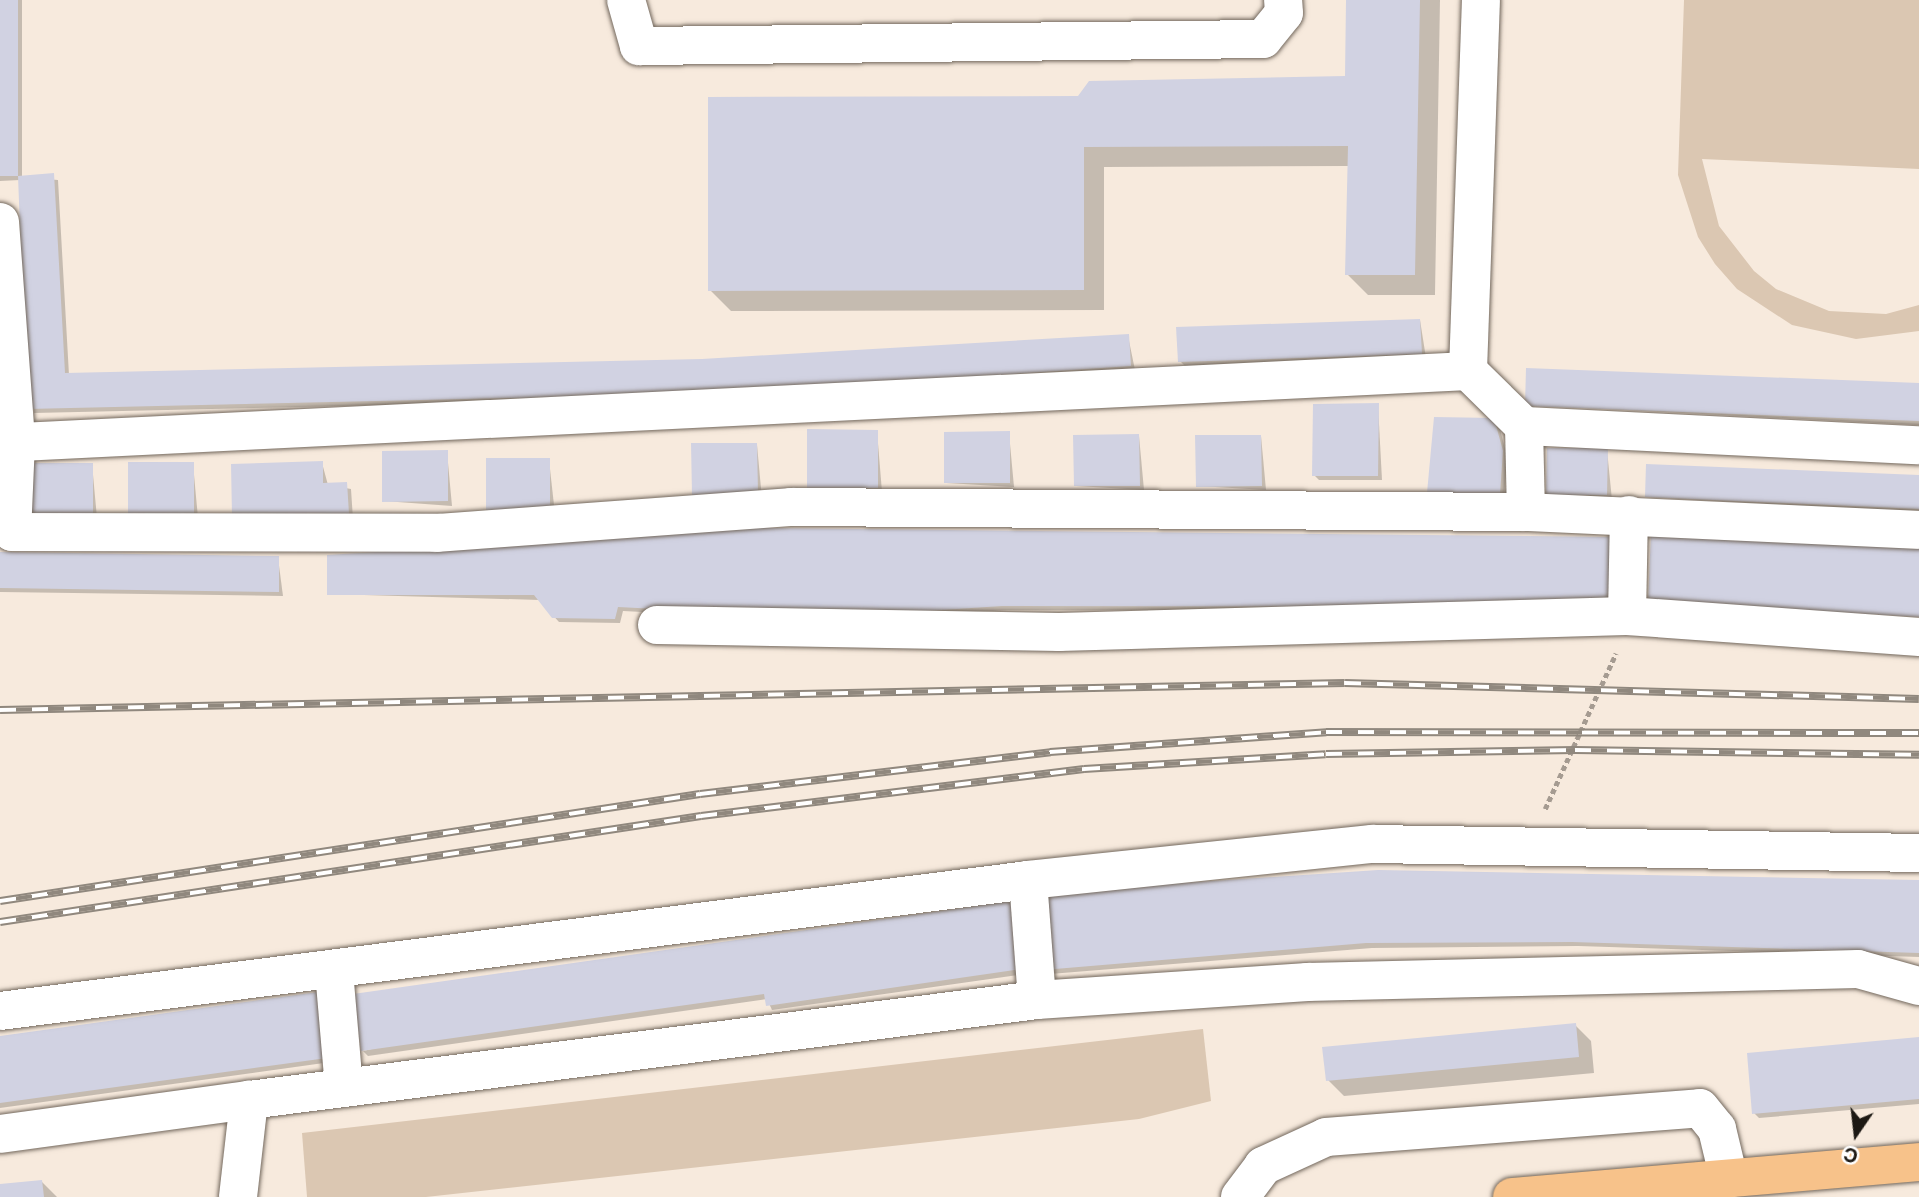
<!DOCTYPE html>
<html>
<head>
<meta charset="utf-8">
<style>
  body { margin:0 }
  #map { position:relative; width:1919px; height:1197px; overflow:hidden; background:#f7eadd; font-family:Inter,sans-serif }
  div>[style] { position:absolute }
  .green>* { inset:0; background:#dbc7b2 }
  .shadow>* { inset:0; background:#0003 }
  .building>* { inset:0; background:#d1d2e2 }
  .path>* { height:4.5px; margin-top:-2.25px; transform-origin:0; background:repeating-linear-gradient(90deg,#a59b91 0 5px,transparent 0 8.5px) }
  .roads { filter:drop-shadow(0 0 2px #72675c) drop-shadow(0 0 2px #72675c) }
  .minor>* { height:38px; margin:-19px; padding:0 19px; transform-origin:19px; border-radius:19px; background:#fff }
  .highway>* { height:38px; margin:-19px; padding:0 19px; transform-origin:19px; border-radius:19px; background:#f7c28a }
  .rail>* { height:8px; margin-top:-4px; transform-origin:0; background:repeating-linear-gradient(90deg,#fff 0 16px,#90887e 0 32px); box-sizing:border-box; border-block:2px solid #90887e }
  span { translate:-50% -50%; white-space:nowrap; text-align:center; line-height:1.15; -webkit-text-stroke:6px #fff; paint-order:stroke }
  .north { position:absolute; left:1821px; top:1099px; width:70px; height:70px; -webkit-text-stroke:5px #fff; paint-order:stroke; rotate:194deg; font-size:19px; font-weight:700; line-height:28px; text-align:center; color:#1d1914 }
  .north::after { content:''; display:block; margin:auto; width:24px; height:32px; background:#1d1914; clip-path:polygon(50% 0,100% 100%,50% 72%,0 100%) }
</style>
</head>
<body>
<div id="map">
  <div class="green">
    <i style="clip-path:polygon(1684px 0,1919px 0,1919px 169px,1702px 159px,1719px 226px,1754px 271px,1776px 289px,1829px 311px,1886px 314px,1919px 305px,1919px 331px,1856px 339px,1792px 325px,1737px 289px,1715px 264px,1698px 237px,1678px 175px)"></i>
    <i style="clip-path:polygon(1203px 1029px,1211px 1101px,1139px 1119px,426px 1197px,307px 1197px,302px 1133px)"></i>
  </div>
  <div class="shadow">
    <i style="clip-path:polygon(0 0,22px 0,22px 177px,58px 180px,69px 375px,702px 360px,1128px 336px,1135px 370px,741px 397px,34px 413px,20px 180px,0 181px)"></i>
    <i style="clip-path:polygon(1348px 0,1440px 0,1435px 295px,1368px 295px,1347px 274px,1349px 166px,1104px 167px,1104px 310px,731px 311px,710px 290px,1079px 98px,1347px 78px)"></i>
    <i style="clip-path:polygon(1420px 320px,1426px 358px,1185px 366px,1180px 361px)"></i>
    <i style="clip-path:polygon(1919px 384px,1919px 425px,1527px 405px)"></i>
    <i style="clip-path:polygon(1378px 405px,1382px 480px,1319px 480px,1314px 475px)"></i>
    <i style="clip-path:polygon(1436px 418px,1499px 425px,1507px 457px,1504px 498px)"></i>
    <i style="clip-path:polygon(877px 431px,882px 492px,814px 492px)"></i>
    <i style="clip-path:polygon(1009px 433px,1014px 487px,946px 483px)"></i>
    <i style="clip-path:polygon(1139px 436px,1144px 490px,1076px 486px)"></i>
    <i style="clip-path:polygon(1261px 436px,1266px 490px,1198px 486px)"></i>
    <i style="clip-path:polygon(757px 445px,762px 499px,699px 499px)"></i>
    <i style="clip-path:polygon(1607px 450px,1612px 500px,1553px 499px)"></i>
    <i style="clip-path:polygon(447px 452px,452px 506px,384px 501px)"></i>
    <i style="clip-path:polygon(549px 460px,555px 514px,493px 514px)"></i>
    <i style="clip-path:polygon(322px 463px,328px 485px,351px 489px,353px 519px,234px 516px)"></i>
    <i style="clip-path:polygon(92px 464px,97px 518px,34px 519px)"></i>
    <i style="clip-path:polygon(193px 464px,198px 518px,135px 518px)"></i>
    <i style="clip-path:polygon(1919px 477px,1919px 513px,1646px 497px)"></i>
    <i style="clip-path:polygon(755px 530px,1617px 611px,1008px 610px,930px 615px,930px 627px,623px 611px,620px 623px,559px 622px,539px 600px,329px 594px)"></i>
    <i style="clip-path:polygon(0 554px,278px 558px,283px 596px,0 592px)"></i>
    <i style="clip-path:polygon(1919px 881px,1919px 957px,1578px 946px,1372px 948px,1050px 974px,1045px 969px)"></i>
    <i style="clip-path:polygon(1011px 903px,1025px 974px,772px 1010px,767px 999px,368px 1056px,363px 1051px)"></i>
    <i style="clip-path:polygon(323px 999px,331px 1062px,0 1108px,0 1037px)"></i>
    <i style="clip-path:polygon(1575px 1025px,1591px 1041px,1594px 1073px,1344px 1096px,1328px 1080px)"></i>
    <i style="clip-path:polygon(1919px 1039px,1919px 1104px,1759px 1118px,1754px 1113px)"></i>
    <i style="clip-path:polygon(42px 1182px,57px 1197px,0 1197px,0 1186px)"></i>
  </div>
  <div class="building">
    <i style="clip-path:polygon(0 0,18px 0,18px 176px,54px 173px,65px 373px,702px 359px,1129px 334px,1131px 366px,735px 393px,27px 409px,18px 176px,0 176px)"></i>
    <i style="clip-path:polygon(1346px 0,1420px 0,1415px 275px,1345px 275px,1348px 146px,1084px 147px,1084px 290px,708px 291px,708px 97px,1078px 96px,1089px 81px,1345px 76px)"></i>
    <i style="clip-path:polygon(1420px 319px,1422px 354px,1178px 362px,1176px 327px)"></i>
    <i style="clip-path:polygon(1526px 368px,1919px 383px,1919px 421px,1525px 406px)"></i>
    <i style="clip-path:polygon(1379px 403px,1378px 476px,1312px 476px,1313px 404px)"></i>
    <i style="clip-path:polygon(1434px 417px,1494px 418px,1503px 451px,1500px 494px,1427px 493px)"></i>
    <i style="clip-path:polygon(807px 429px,878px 430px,878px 488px,807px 488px)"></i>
    <i style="clip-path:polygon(1010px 431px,1010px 483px,944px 483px,944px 432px)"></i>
    <i style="clip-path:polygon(1139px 434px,1140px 486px,1074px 486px,1073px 435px)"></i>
    <i style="clip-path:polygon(1195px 435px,1261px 435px,1262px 486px,1196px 487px)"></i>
    <i style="clip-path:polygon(691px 443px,757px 443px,758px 494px,692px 495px)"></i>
    <i style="clip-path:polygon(1547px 448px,1608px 448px,1607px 495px,1546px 495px)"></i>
    <i style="clip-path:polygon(448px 450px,448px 501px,382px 502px,382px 451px)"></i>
    <i style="clip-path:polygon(486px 458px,550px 458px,550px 510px,486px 510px)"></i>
    <i style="clip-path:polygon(323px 461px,323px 483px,347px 482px,349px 514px,232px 516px,231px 464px)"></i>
    <i style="clip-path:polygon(128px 462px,194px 462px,194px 514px,128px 514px)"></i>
    <i style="clip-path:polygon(27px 463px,93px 463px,93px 514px,27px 514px)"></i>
    <i style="clip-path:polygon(1646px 464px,1919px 475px,1919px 509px,1645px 497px)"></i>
    <i style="clip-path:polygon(755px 528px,1615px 537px,1613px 607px,1002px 606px,926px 611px,926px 623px,618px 607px,615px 619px,552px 618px,534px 595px,327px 595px,327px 555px)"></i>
    <i style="clip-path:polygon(1651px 533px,1919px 549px,1919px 617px,1648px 601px)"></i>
    <i style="clip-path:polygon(0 552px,279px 556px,279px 592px,0 588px)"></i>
    <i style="clip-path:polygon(1378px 870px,1919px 880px,1919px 953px,1572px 942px,1366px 943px,1043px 970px,1034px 893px)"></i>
    <i style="clip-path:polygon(1012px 901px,1021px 969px,766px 1006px,764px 994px,361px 1051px,353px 994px)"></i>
    <i style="clip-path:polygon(318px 992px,327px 1058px,0 1103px,0 1036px)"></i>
    <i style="clip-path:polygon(1576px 1023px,1579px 1057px,1326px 1081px,1322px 1047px)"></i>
    <i style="clip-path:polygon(1919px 1037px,1919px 1099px,1752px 1114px,1747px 1053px)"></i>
    <i style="clip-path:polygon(42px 1180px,44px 1197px,0 1197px,0 1184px)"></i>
  </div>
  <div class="path">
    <i style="left:1545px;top:809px;width:171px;rotate:-65.5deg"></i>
  </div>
  <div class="roads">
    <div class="minor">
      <i style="left:626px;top:0;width:48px;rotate:74.2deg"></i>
      <i style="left:639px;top:46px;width:624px;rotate:-0.64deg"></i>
      <i style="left:1263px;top:39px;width:33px;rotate:-51deg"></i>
      <i style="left:1284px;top:13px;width:13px;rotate:-94deg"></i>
      <i style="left:0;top:222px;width:221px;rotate:85.8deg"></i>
      <i style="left:16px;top:442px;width:90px;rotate:92.5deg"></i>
      <i style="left:12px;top:532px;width:425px;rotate:0.1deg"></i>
      <i style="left:437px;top:533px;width:355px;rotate:-4.2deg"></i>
      <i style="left:791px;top:507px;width:735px;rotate:0.39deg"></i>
      <i style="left:1526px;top:512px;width:393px;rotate:2.6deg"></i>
      <i style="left:1468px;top:371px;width:371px;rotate:-88deg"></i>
      <i style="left:1524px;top:426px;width:86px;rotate:88.7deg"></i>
      <i style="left:0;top:443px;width:1470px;rotate:-2.81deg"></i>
      <i style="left:1468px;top:371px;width:78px;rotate:44.5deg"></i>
      <i style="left:1524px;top:426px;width:395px;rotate:2.8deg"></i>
      <i style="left:1627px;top:616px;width:101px;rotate:-88.9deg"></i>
      <i style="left:657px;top:625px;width:402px;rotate:1deg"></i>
      <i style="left:1059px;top:632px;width:568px;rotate:-1.61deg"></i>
      <i style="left:1627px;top:616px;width:293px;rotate:4.1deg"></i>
      <i style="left:1028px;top:880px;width:120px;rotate:85.7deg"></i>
      <i style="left:334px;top:971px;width:116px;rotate:85.1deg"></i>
      <i style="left:0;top:1011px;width:1036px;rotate:-7.26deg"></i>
      <i style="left:1028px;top:880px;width:346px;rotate:-6deg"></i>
      <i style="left:1372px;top:844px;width:547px;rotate:0.94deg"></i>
      <i style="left:0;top:1134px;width:251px;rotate:-7.8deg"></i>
      <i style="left:238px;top:1197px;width:98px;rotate:-83.5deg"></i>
      <i style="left:249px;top:1100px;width:794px;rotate:-7.23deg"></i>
      <i style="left:1037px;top:1000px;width:271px;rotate:-3.8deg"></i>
      <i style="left:1307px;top:982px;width:551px;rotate:-1.35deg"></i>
      <i style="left:1858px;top:969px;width:63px;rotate:15.6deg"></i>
      <i style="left:1240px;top:1197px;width:39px;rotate:-53deg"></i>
      <i style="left:1263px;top:1166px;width:69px;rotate:-24.7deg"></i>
      <i style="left:1326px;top:1137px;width:375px;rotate:-4.4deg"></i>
      <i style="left:1700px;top:1108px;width:27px;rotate:51deg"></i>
      <i style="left:1717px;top:1129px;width:51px;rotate:76.5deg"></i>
    </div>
    <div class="highway">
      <i style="left:1512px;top:1197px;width:409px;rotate:-4.9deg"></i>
    </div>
  </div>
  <div class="rail">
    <i style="left:0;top:710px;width:1345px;rotate:-1.15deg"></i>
    <i style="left:1345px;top:683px;width:574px;rotate:1.6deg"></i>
    <i style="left:0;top:901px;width:708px;rotate:-8.69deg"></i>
    <i style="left:700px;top:794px;width:353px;rotate:-6.8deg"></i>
    <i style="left:1050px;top:752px;width:277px;rotate:-4.1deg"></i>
    <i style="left:1326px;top:732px;width:593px;rotate:0.1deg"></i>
    <i style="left:0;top:922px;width:709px;rotate:-8.6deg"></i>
    <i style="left:701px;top:816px;width:386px;rotate:-7deg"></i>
    <i style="left:1084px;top:769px;width:242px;rotate:-3.5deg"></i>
    <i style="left:1326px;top:754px;width:249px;rotate:-0.9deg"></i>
    <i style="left:1575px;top:750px;width:344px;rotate:0.8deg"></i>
  </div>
  <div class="north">С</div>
</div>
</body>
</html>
